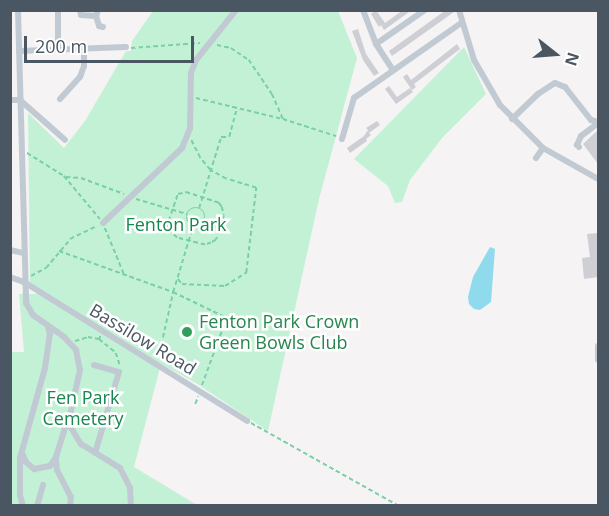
<!DOCTYPE html>
<html>
<head>
<meta charset="utf-8">
<style>
  body { margin:0 }
  #map { position:relative; width:609px; height:516px; overflow:hidden; background:#f5f3f3; font-family:"Open Sans",sans-serif }
  div>[style] { position:absolute }
  .green>* { inset:0; background:#c3f1d5 }
  .water>* { inset:0; background:#90daee }
  .building>* { inset:0; background:#cdcfd5 }
  .path>* { height:1.5px; margin-top:-0.75px; transform-origin:0; background:repeating-linear-gradient(90deg,#7ad0a6 0 4.5px,transparent 0 7.5px) }
  .path>.ring { margin:-0.75px; padding:0; box-sizing:content-box; background:none; border:1.5px solid #7ad0a6; border-radius:50% }
  .minor>* { height:6px; margin:-3px; padding:0 3px; transform-origin:3px; border-radius:3px; background:#c1cad2 }
  .dots>* { width:16px; height:16px; translate:-50% -50%; box-sizing:border-box; border:3px solid #fff; border-radius:50% }
  span { translate:-50% -50%; white-space:nowrap; text-align:center; line-height:1.15; -webkit-text-stroke:5px #fff; paint-order:stroke }
  .park-label { font-size:18px; color:#17864f }
  .leisure-label { font-size:18px; color:#27864d }
  .left { translate:0 -50%; text-align:left }
  .street-label { font-size:18px; color:#4a5661 }
  .frame { position:absolute; inset:0; border:12px solid #4a5661; pointer-events:none }
  .north { position:absolute; left:525px; top:24px; width:60px; height:60px; -webkit-text-stroke:4px #fff; paint-order:stroke; rotate:107deg; font-size:16px; font-weight:700; line-height:24px; text-align:center; color:#4a5661 }
  .north::after { content:''; display:block; margin:auto; width:21px; height:27px; background:#4a5661; clip-path:polygon(50% 0,100% 100%,50% 72%,0 100%) }
  .scale { position:absolute; left:24px; top:36px; width:170px; height:27px; box-sizing:border-box; border:3px solid #4a5661; border-top:0; padding-left:8px; font-size:18px; line-height:21px; white-space:nowrap; color:#4a5661; -webkit-text-stroke:4px #fff; paint-order:stroke }
</style>
</head>
<body>
<div id="map">
  <div class="green">
    <i style="clip-path:polygon(153px 11px,338px 11px,357px 58px,319px 199px,268px 431px,196px 383px,161px 364px,134px 467px,197px 505px,11px 506px,11px 352px,24px 352px,19px 294px,36px 294px,39px 289px,30px 286px,28px 113px,64px 148px,85px 121px,126px 51px,131px 51px,132px 41px)"></i>
    <i style="clip-path:polygon(464px 47px,486px 94px,442px 138px,410px 180px,402px 202px,395px 203px,388px 186px,354px 159px)"></i>
  </div>
  <div class="water">
    <i style="clip-path:polygon(490px 247px,495px 249px,491px 302px,480px 310px,474px 309px,469px 304px,468px 297px,473px 277px)"></i>
  </div>
  <div class="building">
    <i style="clip-path:polygon(376px 10px,385px 23px,403px 10px,412px 10px,384px 30px,381px 25px,379px 27px,371px 14px)"></i>
    <i style="clip-path:polygon(446px 10px,454px 12px,392px 56px,389px 51px)"></i>
    <i style="clip-path:polygon(358px 29px,366px 54px,379px 73px,374px 76px,363px 60px,352px 31px)"></i>
    <i style="clip-path:polygon(457px 44px,460px 49px,414px 84px,416px 87px,412px 90px,403px 77px,407px 74px,411px 80px)"></i>
    <i style="clip-path:polygon(389px 86px,397px 97px,410px 88px,413px 92px,396px 104px,385px 89px)"></i>
    <i style="clip-path:polygon(377px 121px,380px 125px,369px 133px,371px 135px,366px 139px,367px 141px,350px 153px,347px 148px,364px 136px,368px 130px,366px 128px)"></i>
    <i style="clip-path:polygon(598px 130px,598px 164px,583px 144px)"></i>
    <i style="clip-path:polygon(598px 233px,598px 277px,584px 279px,582px 258px,590px 257px,587px 234px)"></i>
  </div>
  <div class="path">
    <i style="left:217px;top:45px;width:14px;rotate:12deg"></i>
    <i style="left:231px;top:48px;width:22px;rotate:34deg"></i>
    <i style="left:249px;top:60px;width:41px;rotate:55.9deg"></i>
    <i style="left:272px;top:94px;width:27px;rotate:66deg"></i>
    <i style="left:131px;top:48px;width:69px;rotate:-4.1deg"></i>
    <i style="left:196px;top:98px;width:89px;rotate:13.6deg"></i>
    <i style="left:283px;top:119px;width:56px;rotate:17.8deg"></i>
    <i style="left:27px;top:153px;width:44px;rotate:31.9deg"></i>
    <i style="left:64px;top:176px;width:56px;rotate:50.1deg"></i>
    <i style="left:66px;top:177px;width:15px;rotate:4deg"></i>
    <i style="left:81px;top:178px;width:46px;rotate:20.4deg"></i>
    <i style="left:186px;top:192px;width:35px;rotate:18deg"></i>
    <i style="left:219px;top:203px;width:5px;rotate:53deg"></i>
    <i style="left:222px;top:207px;width:9px;rotate:77deg"></i>
    <i style="left:224px;top:216px;width:25px;rotate:108deg"></i>
    <i style="left:216px;top:240px;width:6px;rotate:149deg"></i>
    <i style="left:211px;top:243px;width:6px;rotate:162deg"></i>
    <i style="left:205px;top:245px;width:29px;rotate:-166deg"></i>
    <i style="left:177px;top:238px;width:15px;rotate:-138deg"></i>
    <i style="left:166px;top:228px;width:36px;rotate:-71deg"></i>
    <i style="left:178px;top:194px;width:8px;rotate:-14deg"></i>
    <i style="left:136px;top:199px;width:53px;rotate:16.4deg"></i>
    <i class="ring" style="left:187px;top:208px;width:16.5px;height:16.5px"></i>
    <i style="left:199px;top:208px;width:74px;rotate:-72.8deg"></i>
    <i style="left:221px;top:137px;width:8px"></i>
    <i style="left:229px;top:137px;width:30px;rotate:-75deg"></i>
    <i style="left:205px;top:220px;width:16px;rotate:15deg"></i>
    <i style="left:105px;top:228px;width:50px;rotate:67.6deg"></i>
    <i style="left:59px;top:251px;width:121px;rotate:19.8deg"></i>
    <i style="left:173px;top:292px;width:60px;rotate:25.7deg"></i>
    <i style="left:227px;top:318px;width:72px;rotate:110.2deg"></i>
    <i style="left:31px;top:276px;width:17px;rotate:-28deg"></i>
    <i style="left:46px;top:268px;width:38px;rotate:-50deg"></i>
    <i style="left:70px;top:239px;width:30px;rotate:-26deg"></i>
    <i style="left:178px;top:279px;width:6px;rotate:51deg"></i>
    <i style="left:182px;top:284px;width:43px;rotate:2.7deg"></i>
    <i style="left:225px;top:286px;width:25px;rotate:-32deg"></i>
    <i style="left:246px;top:273px;width:86px;rotate:-83.3deg"></i>
    <i style="left:256px;top:188px;width:31px;rotate:-163deg"></i>
    <i style="left:226px;top:179px;width:18px;rotate:-151deg"></i>
    <i style="left:210px;top:170px;width:16px;rotate:-130deg"></i>
    <i style="left:200px;top:158px;width:20px;rotate:-117deg"></i>
    <i style="left:99px;top:339px;width:22px;rotate:39deg"></i>
    <i style="left:116px;top:353px;width:13px;rotate:72deg"></i>
    <i style="left:75px;top:341px;width:14px;rotate:-17deg"></i>
    <i style="left:88px;top:337px;width:11px;rotate:10deg"></i>
    <i style="left:99px;top:339px;width:3px;rotate:-72deg"></i>
    <i style="left:161px;top:345px;width:54px;rotate:-77.2deg"></i>
    <i style="left:173px;top:292px;width:69px;rotate:-73.1deg"></i>
    <i style="left:195px;top:404px;width:8px;rotate:-67deg"></i>
    <i style="left:251px;top:423px;width:170px;rotate:29.3deg"></i>
  </div>
  <div class="minor">
    <i style="left:18px;top:10px;width:293px;rotate:88.4deg"></i>
    <i style="left:26px;top:303px;width:14px;rotate:60deg"></i>
    <i style="left:33px;top:315px;width:38px;rotate:35deg"></i>
    <i style="left:64px;top:337px;width:18px;rotate:47deg"></i>
    <i style="left:76px;top:350px;width:20px;rotate:79deg"></i>
    <i style="left:80px;top:370px;width:46px;rotate:102.5deg"></i>
    <i style="left:70px;top:415px;width:11px;rotate:90deg"></i>
    <i style="left:70px;top:426px;width:21px;rotate:59deg"></i>
    <i style="left:81px;top:444px;width:46px;rotate:31.6deg"></i>
    <i style="left:120px;top:468px;width:22px;rotate:63deg"></i>
    <i style="left:130px;top:488px;width:18px;rotate:87deg"></i>
    <i style="left:58px;top:10px;width:39px;rotate:90deg"></i>
    <i style="left:80px;top:10px;width:5px;rotate:79deg"></i>
    <i style="left:81px;top:15px;width:15px;rotate:4deg"></i>
    <i style="left:98px;top:10px;width:6px;rotate:108deg"></i>
    <i style="left:96px;top:16px;width:10px;rotate:73deg"></i>
    <i style="left:99px;top:26px;width:4px;rotate:14deg"></i>
    <i style="left:363px;top:10px;width:36px;rotate:69deg"></i>
    <i style="left:376px;top:44px;width:31px;rotate:57deg"></i>
    <i style="left:459px;top:10px;width:52px;rotate:73.3deg"></i>
    <i style="left:474px;top:60px;width:52px;rotate:60deg"></i>
    <i style="left:500px;top:105px;width:61px;rotate:45deg"></i>
    <i style="left:543px;top:148px;width:63px;rotate:29.4deg"></i>
    <i style="left:376px;top:44px;width:60px;rotate:-34.8deg"></i>
    <i style="left:19px;top:51px;width:107px;rotate:-2.1deg"></i>
    <i style="left:60px;top:99px;width:30px;rotate:-48deg"></i>
    <i style="left:80px;top:77px;width:12px;rotate:-70deg"></i>
    <i style="left:84px;top:66px;width:17px;rotate:-90deg"></i>
    <i style="left:10px;top:100px;width:10px"></i>
    <i style="left:20px;top:100px;width:60px;rotate:41.6deg"></i>
    <i style="left:512px;top:119px;width:36px;rotate:-44deg"></i>
    <i style="left:538px;top:94px;width:20px;rotate:-33deg"></i>
    <i style="left:555px;top:83px;width:11px;rotate:22deg"></i>
    <i style="left:565px;top:87px;width:42px;rotate:51.8deg"></i>
    <i style="left:591px;top:120px;width:7px;rotate:16deg"></i>
    <i style="left:342px;top:139px;width:43px;rotate:-73.7deg"></i>
    <i style="left:354px;top:98px;width:131px;rotate:-35deg"></i>
    <i style="left:579px;top:147px;width:3px;rotate:-135deg"></i>
    <i style="left:577px;top:145px;width:10px;rotate:-66deg"></i>
    <i style="left:581px;top:136px;width:21px;rotate:-37deg"></i>
    <i style="left:536px;top:158px;width:12px;rotate:-55deg"></i>
    <i style="left:103px;top:223px;width:109px;rotate:-43.5deg"></i>
    <i style="left:182px;top:148px;width:22px;rotate:-68deg"></i>
    <i style="left:190px;top:128px;width:55px;rotate:-89deg"></i>
    <i style="left:191px;top:73px;width:14px;rotate:-69deg"></i>
    <i style="left:196px;top:60px;width:64px;rotate:-51.3deg"></i>
    <i style="left:10px;top:250px;width:13px;rotate:13deg"></i>
    <i style="left:10px;top:277px;width:15px;rotate:20deg"></i>
    <i style="left:24px;top:282px;width:263px;rotate:31.9deg"></i>
    <i style="left:598px;top:346px;width:14px;rotate:90deg"></i>
    <i style="left:94px;top:365px;width:26px;rotate:16deg"></i>
    <i style="left:119px;top:372px;width:84px;rotate:106.5deg"></i>
    <i style="left:22px;top:453px;width:10px;rotate:66deg"></i>
    <i style="left:26px;top:462px;width:11px;rotate:41deg"></i>
    <i style="left:34px;top:469px;width:16px;rotate:-11deg"></i>
    <i style="left:50px;top:466px;width:11px;rotate:-56deg"></i>
    <i style="left:56px;top:457px;width:41px;rotate:-72.9deg"></i>
    <i style="left:56px;top:459px;width:11px;rotate:85deg"></i>
    <i style="left:57px;top:470px;width:30px;rotate:63deg"></i>
    <i style="left:71px;top:497px;width:9px;rotate:96deg"></i>
    <i style="left:23px;top:506px;width:11px;rotate:-105deg"></i>
    <i style="left:20px;top:495px;width:37px;rotate:-90deg"></i>
    <i style="left:20px;top:458px;width:93px;rotate:-74.5deg"></i>
    <i style="left:45px;top:368px;width:34px;rotate:-82deg"></i>
    <i style="left:50px;top:334px;width:7px;rotate:-106deg"></i>
    <i style="left:37px;top:506px;width:22px;rotate:-74deg"></i>
  </div>
  <div class="dots">
    <i style="left:187px;top:332px;background:#2e9e5b"></i>
  </div>
  <div class="park-label">
    <span style="left:176px;top:224px">Fenton Park</span>
    <span style="left:83px;top:408px">Fen Park<br>Cemetery</span>
  </div>
  <div class="leisure-label">
    <span class="left" style="left:199px;top:332px">Fenton Park Crown<br>Green Bowls Club</span>
  </div>
  <div class="street-label">
    <span style="left:143px;top:339px;rotate:31deg">Bassilow Road</span>
  </div>
  <div class="frame"></div>
  <div class="north">N</div>
  <div class="scale">200 m</div>
</div>
</body>
</html>
